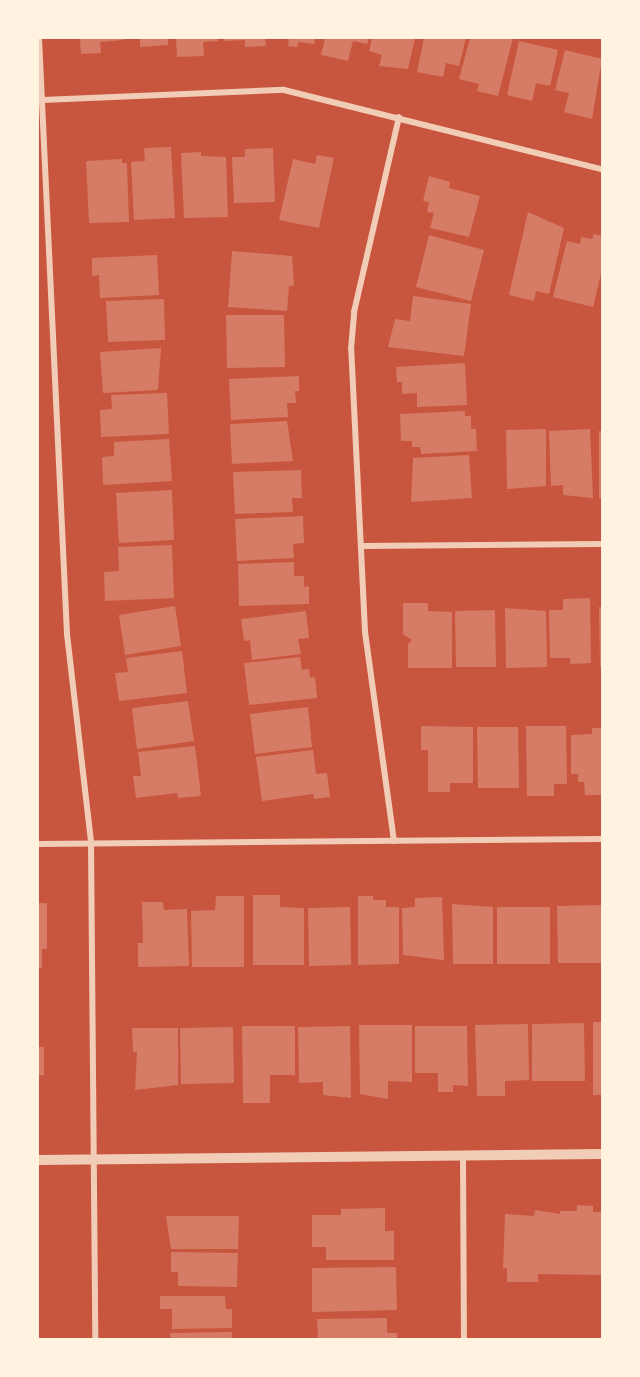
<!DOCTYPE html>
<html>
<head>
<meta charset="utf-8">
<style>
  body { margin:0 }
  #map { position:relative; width:640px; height:1377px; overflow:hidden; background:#c8553d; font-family:"DM Sans",sans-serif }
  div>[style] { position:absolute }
  .building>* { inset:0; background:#d67c66 }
  .minor>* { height:6px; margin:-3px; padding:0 3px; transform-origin:3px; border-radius:3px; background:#f1ccb7 }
  .tertiary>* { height:10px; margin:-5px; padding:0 5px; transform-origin:5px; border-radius:5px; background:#f1ccb7 }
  span { translate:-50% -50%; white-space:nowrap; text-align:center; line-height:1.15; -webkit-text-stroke:4.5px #fff3e0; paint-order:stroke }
  .frame { position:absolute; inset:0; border:39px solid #fff3e0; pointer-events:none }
</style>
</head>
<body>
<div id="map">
  <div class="building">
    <i style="clip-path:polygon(80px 38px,123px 38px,123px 40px,100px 42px,101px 53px,81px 54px)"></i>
    <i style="clip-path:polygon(140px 38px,168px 38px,168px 45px,140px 47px)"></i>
    <i style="clip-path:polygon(176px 38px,217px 38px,218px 41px,203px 42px,204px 56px,177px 57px)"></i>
    <i style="clip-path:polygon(224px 38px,265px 38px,266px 46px,245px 47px,245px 40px,224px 41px)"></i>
    <i style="clip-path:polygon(289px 38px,315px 38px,314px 44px,298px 42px,297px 47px,288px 46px)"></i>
    <i style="clip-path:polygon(325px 38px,369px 38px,367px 44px,353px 41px,348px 61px,321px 55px)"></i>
    <i style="clip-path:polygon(372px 38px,415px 38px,408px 69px,379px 66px,382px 55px,369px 51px)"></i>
    <i style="clip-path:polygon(424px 38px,466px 38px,459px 66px,446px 63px,443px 77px,417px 72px)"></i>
    <i style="clip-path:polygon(470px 38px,513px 38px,498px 96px,477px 91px,479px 84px,459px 79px)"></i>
    <i style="clip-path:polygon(519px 41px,558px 50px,550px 86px,536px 83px,532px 101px,507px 95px)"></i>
    <i style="clip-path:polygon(565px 50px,602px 59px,592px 119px,564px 112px,569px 93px,555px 90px)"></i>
    <i style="clip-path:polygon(171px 147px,175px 218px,134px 220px,131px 162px,145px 161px,144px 148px)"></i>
    <i style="clip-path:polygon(273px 148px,275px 202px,234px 203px,232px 157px,245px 157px,245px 149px)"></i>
    <i style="clip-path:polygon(201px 152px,201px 156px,226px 157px,228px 217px,184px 218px,181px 153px)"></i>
    <i style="clip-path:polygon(317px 155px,334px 158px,319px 228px,279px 220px,293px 159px,315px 164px)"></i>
    <i style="clip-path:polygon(122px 159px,122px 163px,127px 163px,129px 222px,89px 223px,86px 161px)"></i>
    <i style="clip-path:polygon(429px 176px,450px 182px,449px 188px,480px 196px,469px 237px,430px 228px,434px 213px,427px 212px,429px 202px,423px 201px)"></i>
    <i style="clip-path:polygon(528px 212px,564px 228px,549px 294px,536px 291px,534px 301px,509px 295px)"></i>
    <i style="clip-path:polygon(594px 234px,602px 236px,602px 269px,593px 307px,553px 297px,567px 241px,580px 244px,581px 237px,592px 239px)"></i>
    <i style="clip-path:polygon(429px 235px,484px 250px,471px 301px,416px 287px)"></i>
    <i style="clip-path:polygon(232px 251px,292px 256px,294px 286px,289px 286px,287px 311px,228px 307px)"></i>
    <i style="clip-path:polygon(157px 255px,159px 295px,100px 298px,99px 275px,92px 276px,92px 258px)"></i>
    <i style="clip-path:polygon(413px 296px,471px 304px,464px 356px,388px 347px,395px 319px,410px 321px)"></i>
    <i style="clip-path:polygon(164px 299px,165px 340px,108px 342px,106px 301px)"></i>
    <i style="clip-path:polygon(226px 315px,284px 315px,285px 367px,227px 368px)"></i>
    <i style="clip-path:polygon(161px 348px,158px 390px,103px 393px,100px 352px)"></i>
    <i style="clip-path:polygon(465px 363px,467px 405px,417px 407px,417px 393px,402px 394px,402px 382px,397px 382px,396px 367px)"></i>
    <i style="clip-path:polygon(299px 376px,299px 391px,295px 391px,296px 403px,287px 403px,288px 417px,231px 420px,229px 379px)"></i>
    <i style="clip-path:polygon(167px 393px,169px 434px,101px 437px,100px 410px,112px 409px,111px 395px)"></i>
    <i style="clip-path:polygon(465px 411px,465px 416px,471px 416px,471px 429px,476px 429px,477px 451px,421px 454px,420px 447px,412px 447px,412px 441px,401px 441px,400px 414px)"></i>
    <i style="clip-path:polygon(287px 421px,293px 461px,232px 464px,230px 424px)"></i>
    <i style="clip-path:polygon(546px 429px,546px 486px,507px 489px,506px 430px)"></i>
    <i style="clip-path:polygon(590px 429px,593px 498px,563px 495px,563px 485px,551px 486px,549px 431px)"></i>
    <i style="clip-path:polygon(599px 431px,602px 431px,602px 498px,599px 498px)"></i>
    <i style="clip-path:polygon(169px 439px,172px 481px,103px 485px,102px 457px,114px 456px,114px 442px)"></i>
    <i style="clip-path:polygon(469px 455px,472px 498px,411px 502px,413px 458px)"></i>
    <i style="clip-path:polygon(301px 470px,302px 498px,292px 498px,293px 512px,235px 514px,233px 472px)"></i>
    <i style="clip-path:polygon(172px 490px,174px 540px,119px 543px,116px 493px)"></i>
    <i style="clip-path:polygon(303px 516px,304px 543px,293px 544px,294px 558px,237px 561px,235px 519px)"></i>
    <i style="clip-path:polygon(172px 545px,174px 598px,105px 601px,104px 572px,119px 571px,118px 547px)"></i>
    <i style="clip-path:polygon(294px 562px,294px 576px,304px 576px,304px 587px,309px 586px,309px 604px,239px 606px,238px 564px)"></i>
    <i style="clip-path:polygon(590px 598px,591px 663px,570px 664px,570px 658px,550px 658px,549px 610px,563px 610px,563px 599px)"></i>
    <i style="clip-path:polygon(403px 603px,428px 603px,428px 611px,452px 612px,452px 668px,408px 668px,408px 644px,412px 640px,403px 634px)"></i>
    <i style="clip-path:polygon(175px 606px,181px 646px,125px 655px,119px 615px)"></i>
    <i style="clip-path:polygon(599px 607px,602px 607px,602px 667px,600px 667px)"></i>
    <i style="clip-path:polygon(505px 608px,546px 611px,547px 667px,506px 668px)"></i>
    <i style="clip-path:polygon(495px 610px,496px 667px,456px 667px,455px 611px)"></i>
    <i style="clip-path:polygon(306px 611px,309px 638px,298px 639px,301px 654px,252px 660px,250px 640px,244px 641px,241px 619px)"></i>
    <i style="clip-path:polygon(182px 651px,187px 693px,119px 701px,115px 673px,128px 672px,126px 658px)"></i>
    <i style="clip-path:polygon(300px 657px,302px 670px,309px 669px,310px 678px,315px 677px,317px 698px,249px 705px,244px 663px)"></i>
    <i style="clip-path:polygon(188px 701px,194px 741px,137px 749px,132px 708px)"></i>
    <i style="clip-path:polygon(308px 707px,312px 747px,255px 754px,250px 714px)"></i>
    <i style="clip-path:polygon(421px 726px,473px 727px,473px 783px,450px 783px,450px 792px,428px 792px,428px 750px,421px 750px)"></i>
    <i style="clip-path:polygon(526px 726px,566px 726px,567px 784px,554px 784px,554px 796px,527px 796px)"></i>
    <i style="clip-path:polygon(477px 727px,518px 727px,519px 788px,478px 788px)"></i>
    <i style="clip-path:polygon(592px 728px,602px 728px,602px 795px,585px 795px,584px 782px,578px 782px,578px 774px,571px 774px,571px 735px,592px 734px)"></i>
    <i style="clip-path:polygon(195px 746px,201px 796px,178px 798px,177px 793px,136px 798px,133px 776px,141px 776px,138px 752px)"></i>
    <i style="clip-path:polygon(313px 750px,316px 774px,327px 773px,330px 797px,314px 799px,313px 794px,262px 801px,256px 757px)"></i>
    <i style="clip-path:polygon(253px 895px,280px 895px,280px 907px,304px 908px,304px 965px,253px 965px)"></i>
    <i style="clip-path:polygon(216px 896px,244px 896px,244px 967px,192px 967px,191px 911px,215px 910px)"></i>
    <i style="clip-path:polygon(358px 896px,373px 896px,373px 900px,386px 900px,386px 907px,399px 907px,399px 964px,358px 965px)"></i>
    <i style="clip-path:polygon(442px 897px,444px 960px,403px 955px,402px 908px,415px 907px,415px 898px)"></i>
    <i style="clip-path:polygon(142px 902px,163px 902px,164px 910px,187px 909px,189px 966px,138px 967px,138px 943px,143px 943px)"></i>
    <i style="clip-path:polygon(38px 903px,47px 903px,47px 949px,42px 949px,42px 968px,38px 968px)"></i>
    <i style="clip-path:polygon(452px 904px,493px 907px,493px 964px,453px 964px)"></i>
    <i style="clip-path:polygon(602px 905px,602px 963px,558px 963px,557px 906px)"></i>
    <i style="clip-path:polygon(350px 907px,351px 965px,309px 966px,308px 908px)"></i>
    <i style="clip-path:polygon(497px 907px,550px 907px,550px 964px,497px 964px)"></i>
    <i style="clip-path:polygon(593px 1022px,602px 1022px,602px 1095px,593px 1095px)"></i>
    <i style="clip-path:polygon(584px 1023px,585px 1081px,532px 1081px,532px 1024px)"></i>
    <i style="clip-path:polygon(528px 1024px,529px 1080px,505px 1081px,505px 1096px,477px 1096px,475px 1025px)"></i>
    <i style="clip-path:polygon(359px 1025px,412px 1025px,412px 1082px,388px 1081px,388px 1099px,360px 1094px)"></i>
    <i style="clip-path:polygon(242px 1026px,295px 1026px,295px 1075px,270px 1075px,270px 1103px,243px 1103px)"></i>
    <i style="clip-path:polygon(350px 1026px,351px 1098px,323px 1095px,323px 1082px,299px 1083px,298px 1027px)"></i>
    <i style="clip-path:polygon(415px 1026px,467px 1026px,468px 1086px,453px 1085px,453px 1092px,438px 1092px,438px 1073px,415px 1073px)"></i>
    <i style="clip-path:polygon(233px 1027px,234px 1083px,181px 1084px,180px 1028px)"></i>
    <i style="clip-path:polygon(132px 1028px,178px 1028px,178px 1085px,135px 1090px,137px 1052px,133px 1052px)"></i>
    <i style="clip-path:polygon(38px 1047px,44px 1047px,44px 1075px,38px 1075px)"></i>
    <i style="clip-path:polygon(577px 1205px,593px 1206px,593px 1212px,602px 1212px,602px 1275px,538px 1274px,538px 1282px,507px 1282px,507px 1268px,503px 1268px,505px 1214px,534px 1216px,535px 1210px,560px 1214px,560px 1211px,577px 1211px)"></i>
    <i style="clip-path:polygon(385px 1208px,385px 1231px,394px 1231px,394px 1260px,326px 1260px,326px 1247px,312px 1247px,312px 1215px,341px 1215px,341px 1209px)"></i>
    <i style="clip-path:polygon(166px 1216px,239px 1216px,238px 1249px,171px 1249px)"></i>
    <i style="clip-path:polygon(171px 1252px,238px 1253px,237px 1287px,178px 1286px,178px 1272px,171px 1272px)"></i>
    <i style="clip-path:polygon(396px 1267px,397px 1310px,312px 1312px,312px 1268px)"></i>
    <i style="clip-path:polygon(160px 1296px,225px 1296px,226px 1309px,232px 1309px,232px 1328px,172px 1329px,172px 1309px,160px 1309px)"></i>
    <i style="clip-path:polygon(387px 1318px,387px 1333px,397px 1333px,397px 1340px,318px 1340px,317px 1319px)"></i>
    <i style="clip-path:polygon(232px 1332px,232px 1340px,171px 1340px,170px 1333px)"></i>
  </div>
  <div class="minor">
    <i style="left:39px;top:38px;width:597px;rotate:87.31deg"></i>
    <i style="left:67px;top:634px;width:210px;rotate:83.4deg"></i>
    <i style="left:91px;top:843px;width:497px;rotate:89.5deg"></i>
    <i style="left:42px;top:100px;width:242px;rotate:-2.4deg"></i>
    <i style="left:284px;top:90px;width:328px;rotate:14deg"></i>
    <i style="left:361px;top:546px;width:241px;rotate:-0.5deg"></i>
    <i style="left:394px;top:841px;width:212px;rotate:-97.9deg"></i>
    <i style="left:365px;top:631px;width:282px;rotate:-92.8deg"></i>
    <i style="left:351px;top:349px;width:37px;rotate:-85deg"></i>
    <i style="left:354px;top:312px;width:200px;rotate:-77deg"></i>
    <i style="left:38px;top:844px;width:564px;rotate:-0.51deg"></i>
    <i style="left:463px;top:1156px;width:184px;rotate:89.7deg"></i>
  </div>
  <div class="tertiary">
    <i style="left:38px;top:1160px;width:564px;rotate:-0.61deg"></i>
  </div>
  <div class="frame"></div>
</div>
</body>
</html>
